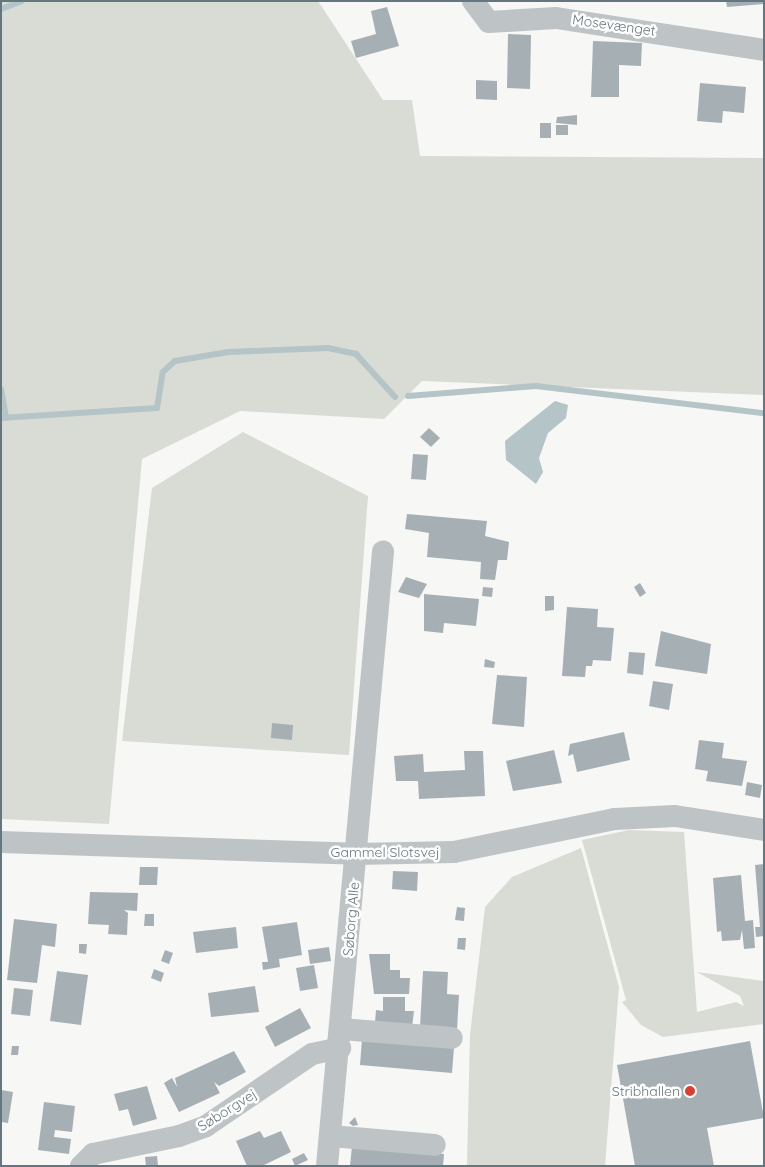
<!DOCTYPE html>
<html>
<head>
<meta charset="utf-8">
<style>
  body { margin:0 }
  #map { position:relative; width:765px; height:1167px; overflow:hidden; background:#f7f7f5; font-family:Quicksand,sans-serif }
  div>[style] { position:absolute }
  .green>* { inset:0; background:#d8dcd4 }
  .water>* { inset:0; background:#b5c4c6 }
  .stream>* { height:6px; margin:-3px; padding:0 3px; transform-origin:3px; border-radius:3px; background:#b5c4c6 }
  .building>* { inset:0; background:#a6b0b4 }
  .minor>* { height:22px; margin:-11px; padding:0 11px; transform-origin:11px; border-radius:11px; background:#bec4c6 }
  .dots>* { width:14px; height:14px; translate:-50% -50%; box-sizing:border-box; border:2px solid #fff; border-radius:50% }
  span { translate:-50% -50%; white-space:nowrap; text-align:center; line-height:1.15; -webkit-text-stroke:5px #fff; paint-order:stroke }
  .street-label { font-size:14px; color:#64777e }
  .poi-label { font-size:14px; color:#64777e }
  .right { translate:-100% -50%; text-align:right }
  .frame { position:absolute; inset:0; border:2px solid #64777e; pointer-events:none }
</style>
</head>
<body>
<div id="map">
  <div class="green">
    <i style="clip-path:polygon(1px 1px,318px 1px,383px 100px,412px 100px,420px 156px,764px 158px,764px 395px,422px 381px,384px 419px,240px 411px,142px 459px,109px 824px,1px 819px)"></i>
    <i style="clip-path:polygon(243px 432px,368px 496px,349px 755px,122px 741px,152px 488px)"></i>
    <i style="clip-path:polygon(629px 830px,684px 832px,697px 1012px,736px 1002px,744px 1006px,740px 996px,697px 972px,764px 981px,764px 1024px,663px 1037px,641px 1025px,622px 1002px,626px 1000px,582px 840px)"></i>
    <i style="clip-path:polygon(581px 848px,619px 987px,605px 1166px,467px 1166px,470px 1035px,485px 907px,512px 877px)"></i>
  </div>
  <div class="water">
    <i style="clip-path:polygon(555px 401px,568px 405px,566px 418px,548px 433px,539px 458px,543px 472px,536px 484px,506px 460px,505px 441px)"></i>
  </div>
  <div class="stream">
    <i style="left:1px;top:9px;width:22px;rotate:-21deg"></i>
    <i style="left:1px;top:389px;width:29px;rotate:80deg"></i>
    <i style="left:408px;top:396px;width:128px;rotate:-4.5deg"></i>
    <i style="left:536px;top:386px;width:230px;rotate:6.8deg"></i>
    <i style="left:1px;top:418px;width:156px;rotate:-3.7deg"></i>
    <i style="left:157px;top:408px;width:36px;rotate:-81deg"></i>
    <i style="left:163px;top:372px;width:16px;rotate:-43deg"></i>
    <i style="left:175px;top:361px;width:54px;rotate:-9.6deg"></i>
    <i style="left:228px;top:352px;width:100px;rotate:-2.3deg"></i>
    <i style="left:328px;top:348px;width:29px;rotate:12deg"></i>
    <i style="left:356px;top:354px;width:58px;rotate:47.8deg"></i>
  </div>
  <div class="building">
    <i style="clip-path:polygon(726px 1px,764px 1px,764px 4px,727px 7px)"></i>
    <i style="clip-path:polygon(387px 7px,399px 46px,356px 58px,351px 41px,376px 34px,371px 11px)"></i>
    <i style="clip-path:polygon(508px 34px,531px 35px,530px 89px,507px 88px)"></i>
    <i style="clip-path:polygon(593px 41px,642px 43px,641px 66px,619px 65px,619px 97px,591px 97px)"></i>
    <i style="clip-path:polygon(476px 80px,497px 81px,497px 100px,476px 99px)"></i>
    <i style="clip-path:polygon(700px 83px,746px 87px,744px 113px,723px 111px,722px 123px,697px 121px)"></i>
    <i style="clip-path:polygon(577px 115px,577px 125px,556px 123px,557px 117px)"></i>
    <i style="clip-path:polygon(540px 123px,551px 123px,551px 138px,540px 138px)"></i>
    <i style="clip-path:polygon(556px 125px,568px 125px,568px 135px,556px 135px)"></i>
    <i style="clip-path:polygon(429px 428px,440px 438px,431px 447px,420px 437px)"></i>
    <i style="clip-path:polygon(413px 454px,428px 455px,426px 480px,411px 479px)"></i>
    <i style="clip-path:polygon(407px 514px,487px 521px,485px 536px,509px 542px,507px 560px,498px 560px,495px 580px,480px 579px,481px 562px,427px 557px,429px 533px,405px 529px)"></i>
    <i style="clip-path:polygon(406px 577px,427px 584px,419px 598px,398px 592px)"></i>
    <i style="clip-path:polygon(640px 583px,646px 593px,640px 597px,634px 587px)"></i>
    <i style="clip-path:polygon(483px 587px,493px 588px,492px 597px,482px 596px)"></i>
    <i style="clip-path:polygon(424px 594px,479px 599px,476px 626px,444px 623px,443px 633px,424px 631px)"></i>
    <i style="clip-path:polygon(545px 596px,554px 596px,554px 610px,545px 611px)"></i>
    <i style="clip-path:polygon(567px 607px,598px 609px,597px 627px,614px 628px,611px 661px,593px 660px,592px 666px,586px 666px,585px 677px,562px 676px)"></i>
    <i style="clip-path:polygon(661px 631px,711px 644px,707px 674px,655px 666px)"></i>
    <i style="clip-path:polygon(629px 652px,645px 653px,643px 675px,627px 673px)"></i>
    <i style="clip-path:polygon(485px 659px,495px 662px,494px 668px,484px 667px)"></i>
    <i style="clip-path:polygon(497px 675px,527px 677px,524px 727px,492px 724px)"></i>
    <i style="clip-path:polygon(653px 681px,673px 684px,669px 710px,649px 706px)"></i>
    <i style="clip-path:polygon(272px 723px,293px 725px,292px 740px,271px 738px)"></i>
    <i style="clip-path:polygon(624px 732px,630px 760px,577px 772px,573px 754px,568px 756px,570px 744px)"></i>
    <i style="clip-path:polygon(699px 740px,724px 743px,722px 758px,747px 761px,742px 786px,706px 781px,708px 771px,695px 769px)"></i>
    <i style="clip-path:polygon(554px 750px,562px 783px,513px 791px,506px 761px)"></i>
    <i style="clip-path:polygon(464px 751px,483px 751px,485px 796px,419px 799px,418px 781px,396px 781px,394px 756px,423px 754px,424px 772px,465px 770px)"></i>
    <i style="clip-path:polygon(747px 782px,762px 785px,760px 798px,745px 795px)"></i>
    <i style="clip-path:polygon(764px 864px,764px 936px,756px 937px,755px 927px,760px 927px,755px 865px)"></i>
    <i style="clip-path:polygon(140px 867px,158px 867px,157px 885px,139px 885px)"></i>
    <i style="clip-path:polygon(393px 871px,418px 872px,417px 891px,392px 889px)"></i>
    <i style="clip-path:polygon(741px 875px,745px 921px,753px 920px,755px 948px,744px 949px,742px 930px,740px 940px,722px 941px,721px 931px,717px 932px,713px 878px)"></i>
    <i style="clip-path:polygon(90px 892px,138px 893px,137px 911px,124px 910px,128px 913px,127px 935px,108px 934px,109px 925px,88px 924px)"></i>
    <i style="clip-path:polygon(457px 907px,465px 908px,464px 921px,455px 920px)"></i>
    <i style="clip-path:polygon(145px 914px,154px 914px,154px 926px,144px 926px)"></i>
    <i style="clip-path:polygon(14px 919px,57px 924px,55px 947px,42px 945px,37px 983px,7px 980px)"></i>
    <i style="clip-path:polygon(297px 922px,302px 955px,279px 959px,280px 967px,263px 970px,262px 962px,268px 962px,262px 927px)"></i>
    <i style="clip-path:polygon(236px 927px,238px 948px,196px 953px,193px 932px)"></i>
    <i style="clip-path:polygon(458px 938px,466px 938px,465px 950px,457px 949px)"></i>
    <i style="clip-path:polygon(79px 944px,87px 944px,86px 954px,79px 953px)"></i>
    <i style="clip-path:polygon(329px 947px,331px 961px,310px 964px,308px 950px)"></i>
    <i style="clip-path:polygon(165px 950px,173px 953px,169px 964px,161px 961px)"></i>
    <i style="clip-path:polygon(369px 954px,390px 954px,390px 970px,400px 970px,400px 978px,410px 978px,409px 994px,374px 994px)"></i>
    <i style="clip-path:polygon(314px 965px,318px 988px,300px 991px,296px 968px)"></i>
    <i style="clip-path:polygon(154px 969px,164px 973px,161px 982px,151px 978px)"></i>
    <i style="clip-path:polygon(57px 971px,88px 975px,81px 1025px,50px 1021px)"></i>
    <i style="clip-path:polygon(423px 971px,448px 972px,447px 994px,459px 995px,457px 1030px,420px 1027px)"></i>
    <i style="clip-path:polygon(255px 986px,259px 1012px,211px 1017px,208px 993px)"></i>
    <i style="clip-path:polygon(14px 988px,33px 990px,30px 1016px,11px 1014px)"></i>
    <i style="clip-path:polygon(383px 997px,405px 997px,405px 1011px,414px 1011px,412px 1027px,375px 1023px,376px 1010px,383px 1011px)"></i>
    <i style="clip-path:polygon(300px 1008px,311px 1028px,275px 1047px,265px 1027px)"></i>
    <i style="clip-path:polygon(362px 1039px,454px 1047px,452px 1073px,360px 1065px)"></i>
    <i style="clip-path:polygon(750px 1041px,764px 1118px,707px 1128px,714px 1166px,635px 1166px,617px 1065px)"></i>
    <i style="clip-path:polygon(12px 1046px,19px 1046px,18px 1055px,11px 1055px)"></i>
    <i style="clip-path:polygon(234px 1051px,246px 1072px,219px 1086px,214px 1082px,220px 1093px,179px 1112px,164px 1083px,172px 1078px,177px 1087px,175px 1078px)"></i>
    <i style="clip-path:polygon(147px 1086px,157px 1119px,133px 1126px,128px 1109px,119px 1111px,114px 1094px)"></i>
    <i style="clip-path:polygon(1px 1090px,13px 1092px,8px 1123px,1px 1122px)"></i>
    <i style="clip-path:polygon(44px 1102px,75px 1106px,72px 1132px,55px 1130px,54px 1137px,71px 1139px,69px 1154px,38px 1150px)"></i>
    <i style="clip-path:polygon(355px 1117px,358px 1125px,353px 1126px,349px 1123px)"></i>
    <i style="clip-path:polygon(260px 1131px,264px 1138px,281px 1131px,291px 1152px,262px 1166px,247px 1166px,236px 1141px)"></i>
    <i style="clip-path:polygon(352px 1146px,444px 1154px,443px 1166px,350px 1166px)"></i>
    <i style="clip-path:polygon(304px 1153px,308px 1160px,295px 1166px,292px 1159px)"></i>
    <i style="clip-path:polygon(157px 1156px,158px 1166px,146px 1166px,145px 1157px)"></i>
  </div>
  <div class="minor">
    <i style="left:473px;top:1px;width:26px;rotate:53deg"></i>
    <i style="left:489px;top:22px;width:67px;rotate:-3.4deg"></i>
    <i style="left:556px;top:18px;width:210px;rotate:8.7deg"></i>
    <i style="left:1px;top:842px;width:355px;rotate:1.9deg"></i>
    <i style="left:356px;top:854px;width:98px;rotate:-1.2deg"></i>
    <i style="left:454px;top:852px;width:164px;rotate:-11.6deg"></i>
    <i style="left:615px;top:819px;width:60px;rotate:-2.9deg"></i>
    <i style="left:675px;top:816px;width:90px;rotate:8.9deg"></i>
    <i style="left:341px;top:1029px;width:111px;rotate:4.6deg"></i>
    <i style="left:331px;top:1136px;width:104px;rotate:4.9deg"></i>
    <i style="left:81px;top:1166px;width:17px;rotate:-45deg"></i>
    <i style="left:93px;top:1154px;width:88px;rotate:-11.8deg"></i>
    <i style="left:179px;top:1136px;width:29px;rotate:-20deg"></i>
    <i style="left:206px;top:1126px;width:128px;rotate:-34.2deg"></i>
    <i style="left:312px;top:1054px;width:29px;rotate:-12deg"></i>
    <i style="left:327px;top:1166px;width:617px;rotate:-84.79deg"></i>
  </div>
  <div class="dots">
    <i style="left:690px;top:1091px;background:#da3f32"></i>
  </div>
  <div class="street-label">
    <span style="left:614px;top:25px;rotate:8deg">Mosevænget</span>
    <span style="left:385px;top:852px">Gammel Slotsvej</span>
    <span style="left:351px;top:919px;rotate:-85deg">Søborg Alle</span>
    <span style="left:227px;top:1110px;rotate:-32deg">Søborgvej</span>
  </div>
  <div class="poi-label">
    <span class="right" style="left:680px;top:1091px">Stribhallen</span>
  </div>
  <div class="frame"></div>
</div>
</body>
</html>
